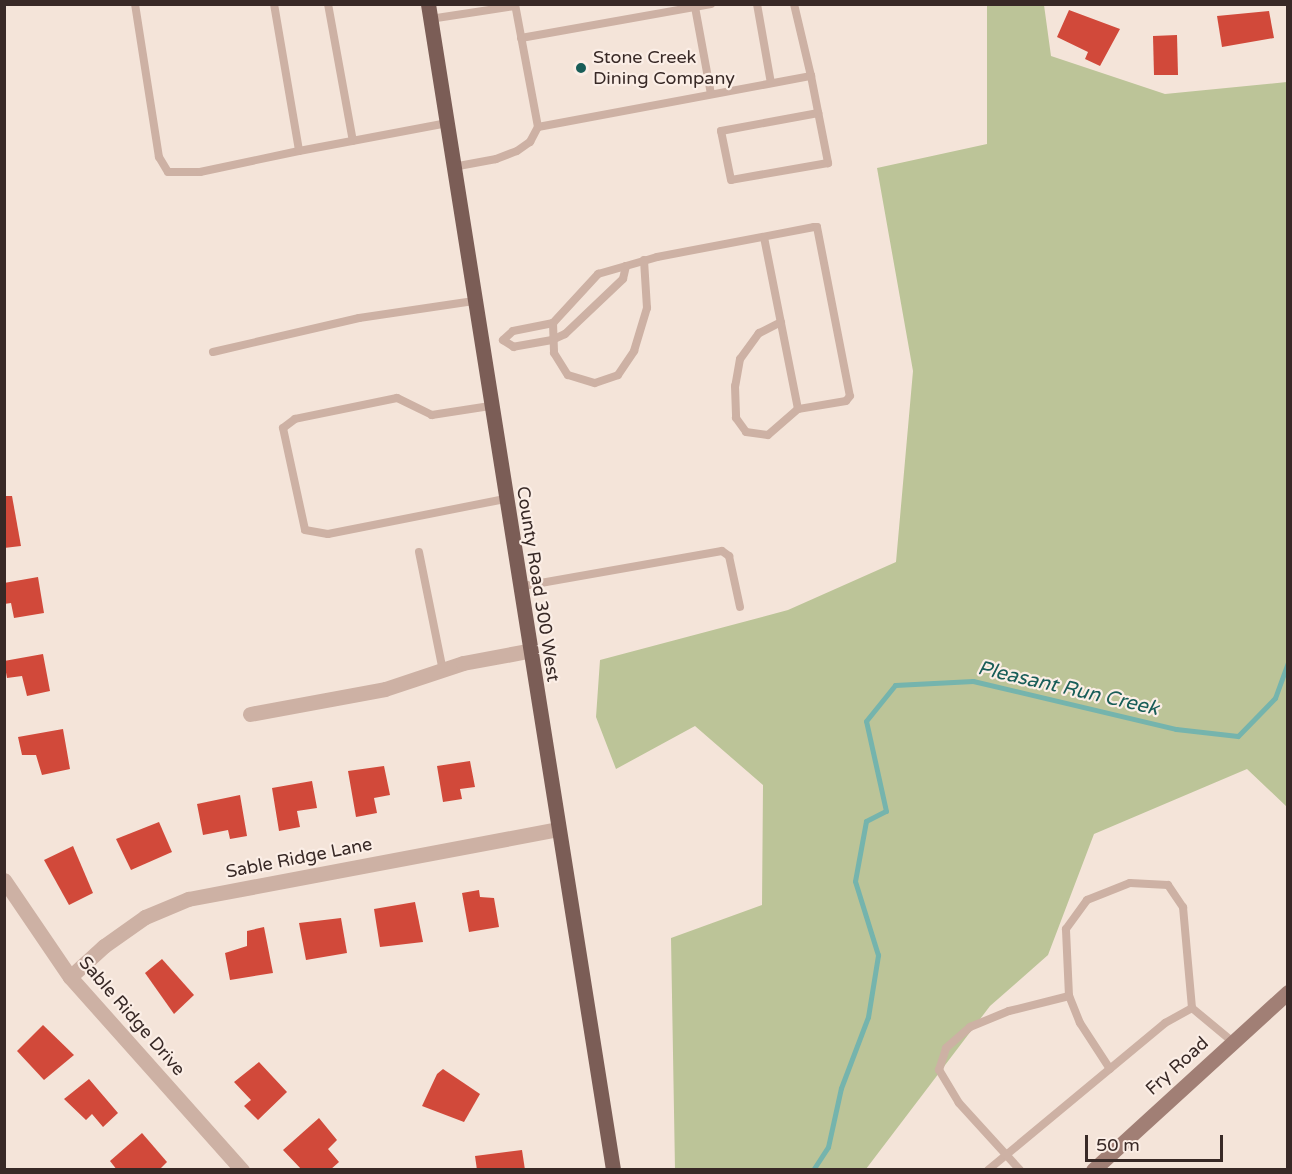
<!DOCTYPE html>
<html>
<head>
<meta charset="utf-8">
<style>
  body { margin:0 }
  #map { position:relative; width:1292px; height:1174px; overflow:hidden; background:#f4e4d9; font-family:"Varela Round",sans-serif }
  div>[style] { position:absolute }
  .green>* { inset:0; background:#bcc498 }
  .stream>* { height:5px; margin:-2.5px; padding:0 2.5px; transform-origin:2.5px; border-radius:2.5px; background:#75b4ad }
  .building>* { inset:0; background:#d1493a }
  .lane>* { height:8px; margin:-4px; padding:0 4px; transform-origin:4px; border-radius:4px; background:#cdb1a4 }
  .street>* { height:15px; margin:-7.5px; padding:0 7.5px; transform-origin:7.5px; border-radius:7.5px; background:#cdb1a4 }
  .secondary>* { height:15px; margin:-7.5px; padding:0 7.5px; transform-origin:7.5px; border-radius:7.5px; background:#a17f75 }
  .primary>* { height:15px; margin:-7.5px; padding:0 7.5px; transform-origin:7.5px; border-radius:7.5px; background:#7b5d56 }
  .dots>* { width:16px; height:16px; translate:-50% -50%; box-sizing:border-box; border:3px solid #fbeee6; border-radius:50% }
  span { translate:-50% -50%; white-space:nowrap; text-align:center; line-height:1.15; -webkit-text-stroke:4.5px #fbeee6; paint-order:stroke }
  .poi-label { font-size:18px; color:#382926 }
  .left { translate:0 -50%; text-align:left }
  .street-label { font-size:18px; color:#382926 }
  .water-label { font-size:20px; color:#185d58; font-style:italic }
  .frame { position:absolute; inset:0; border:6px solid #382926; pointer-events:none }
  .scale { position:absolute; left:1085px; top:1135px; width:138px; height:27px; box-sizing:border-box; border:3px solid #382926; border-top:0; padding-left:8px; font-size:18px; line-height:21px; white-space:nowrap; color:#382926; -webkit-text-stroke:4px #fbeee6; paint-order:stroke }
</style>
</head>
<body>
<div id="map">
  <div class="green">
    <i style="clip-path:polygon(987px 5px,1044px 5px,1051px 56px,1165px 94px,1287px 82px,1287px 807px,1247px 769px,1094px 834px,1048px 955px,990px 1006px,866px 1169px,675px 1169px,671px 938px,762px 905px,763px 785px,695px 726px,616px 769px,596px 717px,600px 660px,788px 610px,896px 562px,913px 371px,877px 168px,987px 144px)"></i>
  </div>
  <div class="stream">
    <i style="left:813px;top:1170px;width:27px;rotate:-57deg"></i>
    <i style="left:828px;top:1147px;width:60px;rotate:-77.6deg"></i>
    <i style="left:841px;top:1088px;width:76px;rotate:-69.2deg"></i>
    <i style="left:868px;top:1017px;width:63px;rotate:-80.8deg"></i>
    <i style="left:878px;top:955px;width:77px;rotate:-107.3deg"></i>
    <i style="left:855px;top:881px;width:61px;rotate:-79.6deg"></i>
    <i style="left:866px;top:821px;width:22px;rotate:-27deg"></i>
    <i style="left:886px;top:811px;width:92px;rotate:-102.5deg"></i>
    <i style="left:866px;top:721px;width:46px;rotate:-51.1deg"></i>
    <i style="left:895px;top:685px;width:78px;rotate:-2.9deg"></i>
    <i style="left:973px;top:681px;width:209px;rotate:13.3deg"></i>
    <i style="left:1176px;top:729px;width:62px;rotate:6.4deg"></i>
    <i style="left:1238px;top:736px;width:53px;rotate:-45.8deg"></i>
    <i style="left:1275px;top:698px;width:37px;rotate:-70deg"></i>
  </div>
  <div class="building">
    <i style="clip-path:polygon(1069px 10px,1120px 29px,1100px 66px,1085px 59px,1088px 52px,1057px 37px)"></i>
    <i style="clip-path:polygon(1269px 11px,1274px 38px,1222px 47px,1217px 16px)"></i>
    <i style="clip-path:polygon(1177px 35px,1178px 75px,1154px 75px,1153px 36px)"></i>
    <i style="clip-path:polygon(4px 496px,12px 496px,21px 546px,4px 548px)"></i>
    <i style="clip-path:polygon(38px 577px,44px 613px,14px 618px,11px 603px,4px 604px,4px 583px)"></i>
    <i style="clip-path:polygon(43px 654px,50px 691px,27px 696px,22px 676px,7px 678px,4px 661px)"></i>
    <i style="clip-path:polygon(63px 729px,70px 769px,42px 775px,36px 755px,22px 755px,18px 737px)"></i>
    <i style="clip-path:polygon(470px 761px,475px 787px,460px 789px,462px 799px,443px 802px,437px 766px)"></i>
    <i style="clip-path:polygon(384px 766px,390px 795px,374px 798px,377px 813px,356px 817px,348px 771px)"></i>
    <i style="clip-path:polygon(312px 781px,317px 808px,297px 811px,300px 827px,279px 831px,272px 788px)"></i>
    <i style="clip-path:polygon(240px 795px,247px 836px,230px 839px,228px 830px,203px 835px,197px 804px)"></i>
    <i style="clip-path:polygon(159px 822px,172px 852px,131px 870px,116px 839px)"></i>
    <i style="clip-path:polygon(73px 846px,93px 893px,69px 905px,44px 860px)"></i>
    <i style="clip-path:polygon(479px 890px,480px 897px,494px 898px,499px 927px,469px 932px,462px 893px)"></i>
    <i style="clip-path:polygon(415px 902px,423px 942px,380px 947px,374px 909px)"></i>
    <i style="clip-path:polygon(341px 918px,347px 953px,306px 960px,299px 923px)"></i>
    <i style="clip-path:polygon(264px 927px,273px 973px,230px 980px,225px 953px,247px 946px,247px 931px)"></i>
    <i style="clip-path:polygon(162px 959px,194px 995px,174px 1014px,145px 973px)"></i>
    <i style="clip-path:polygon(43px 1025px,74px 1055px,44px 1080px,17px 1051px)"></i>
    <i style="clip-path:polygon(259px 1062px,287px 1092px,258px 1120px,244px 1106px,251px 1100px,234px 1082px)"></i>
    <i style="clip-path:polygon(443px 1069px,480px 1094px,464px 1122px,422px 1106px,437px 1074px)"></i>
    <i style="clip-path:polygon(89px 1079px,118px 1113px,103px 1127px,92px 1114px,86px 1120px,64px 1099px)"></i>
    <i style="clip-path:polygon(319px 1118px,337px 1140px,328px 1149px,339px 1162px,330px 1170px,302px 1170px,283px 1150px)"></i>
    <i style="clip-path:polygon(142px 1133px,167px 1162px,159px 1170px,117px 1170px,110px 1161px)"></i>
    <i style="clip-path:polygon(522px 1150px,525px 1170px,477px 1170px,475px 1156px)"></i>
  </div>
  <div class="lane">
    <i style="left:135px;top:4px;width:155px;rotate:81.1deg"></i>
    <i style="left:159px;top:157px;width:17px;rotate:59deg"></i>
    <i style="left:168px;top:172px;width:32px"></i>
    <i style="left:200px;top:172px;width:101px;rotate:-12deg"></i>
    <i style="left:274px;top:4px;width:149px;rotate:80.3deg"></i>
    <i style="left:299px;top:151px;width:151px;rotate:-10.7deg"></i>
    <i style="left:328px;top:4px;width:139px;rotate:79.7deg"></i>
    <i style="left:757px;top:4px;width:80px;rotate:80deg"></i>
    <i style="left:695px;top:7px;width:88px;rotate:79.6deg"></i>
    <i style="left:430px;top:19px;width:86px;rotate:-8.7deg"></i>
    <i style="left:521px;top:38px;width:193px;rotate:-10.1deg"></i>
    <i style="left:811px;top:76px;width:89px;rotate:78.9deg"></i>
    <i style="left:828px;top:163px;width:98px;rotate:170.1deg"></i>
    <i style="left:731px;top:180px;width:50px;rotate:-101.5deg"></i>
    <i style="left:721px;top:131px;width:99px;rotate:-10.5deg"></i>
    <i style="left:538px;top:127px;width:278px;rotate:-10.6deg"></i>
    <i style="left:811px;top:76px;width:74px;rotate:-103.3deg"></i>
    <i style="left:453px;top:167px;width:44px;rotate:-10.5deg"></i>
    <i style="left:496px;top:159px;width:22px;rotate:-21deg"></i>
    <i style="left:517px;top:151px;width:16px;rotate:-35deg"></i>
    <i style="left:530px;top:142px;width:17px;rotate:-62deg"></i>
    <i style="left:538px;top:127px;width:125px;rotate:-100.6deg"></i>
    <i style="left:626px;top:266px;width:32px;rotate:-16deg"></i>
    <i style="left:657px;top:257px;width:160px;rotate:-10.8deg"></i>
    <i style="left:814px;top:227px;width:3px"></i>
    <i style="left:817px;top:227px;width:172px;rotate:79deg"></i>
    <i style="left:850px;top:396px;width:6px;rotate:129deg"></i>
    <i style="left:846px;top:401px;width:49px;rotate:170.5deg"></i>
    <i style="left:798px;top:409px;width:175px;rotate:-101.2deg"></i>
    <i style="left:626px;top:266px;width:13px;rotate:103deg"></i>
    <i style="left:623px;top:279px;width:80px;rotate:136.5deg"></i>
    <i style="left:565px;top:334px;width:14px;rotate:155deg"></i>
    <i style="left:552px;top:340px;width:39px;rotate:170deg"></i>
    <i style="left:514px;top:347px;width:13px;rotate:-148deg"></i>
    <i style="left:503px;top:340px;width:13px;rotate:-42deg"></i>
    <i style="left:513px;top:331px;width:41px;rotate:-11.3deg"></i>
    <i style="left:553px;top:323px;width:67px;rotate:-47.4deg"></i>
    <i style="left:598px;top:274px;width:29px;rotate:-16deg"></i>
    <i style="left:781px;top:322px;width:25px;rotate:153deg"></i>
    <i style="left:759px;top:333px;width:32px;rotate:126deg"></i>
    <i style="left:740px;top:359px;width:27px;rotate:100deg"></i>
    <i style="left:735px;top:386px;width:32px;rotate:88deg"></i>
    <i style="left:736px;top:418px;width:17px;rotate:54deg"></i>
    <i style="left:746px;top:432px;width:22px;rotate:8deg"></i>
    <i style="left:768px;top:435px;width:40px;rotate:-41deg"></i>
    <i style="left:553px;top:323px;width:30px;rotate:88deg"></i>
    <i style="left:554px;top:353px;width:26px;rotate:58deg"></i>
    <i style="left:568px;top:375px;width:28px;rotate:17deg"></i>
    <i style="left:595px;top:383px;width:24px;rotate:-19deg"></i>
    <i style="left:618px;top:375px;width:29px;rotate:-56deg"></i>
    <i style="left:634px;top:351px;width:45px;rotate:-73.2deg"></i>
    <i style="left:647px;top:308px;width:48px;rotate:-93.6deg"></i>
    <i style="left:213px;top:352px;width:150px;rotate:-13.1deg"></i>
    <i style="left:359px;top:318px;width:116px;rotate:-8.4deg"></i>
    <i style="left:490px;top:406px;width:59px;rotate:171.2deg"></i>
    <i style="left:432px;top:415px;width:39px;rotate:-154deg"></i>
    <i style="left:397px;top:398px;width:104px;rotate:168.4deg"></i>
    <i style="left:295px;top:419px;width:15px;rotate:143deg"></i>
    <i style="left:283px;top:428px;width:104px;rotate:77.8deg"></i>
    <i style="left:305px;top:530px;width:23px;rotate:10deg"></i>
    <i style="left:328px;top:534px;width:179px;rotate:-11.2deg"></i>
    <i style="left:419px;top:552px;width:121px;rotate:78.6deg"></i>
    <i style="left:518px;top:587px;width:207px;rotate:-10deg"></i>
    <i style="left:722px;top:551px;width:9px;rotate:36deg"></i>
    <i style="left:729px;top:556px;width:52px;rotate:77.8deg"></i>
    <i style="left:1110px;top:1069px;width:55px;rotate:-123.1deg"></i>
    <i style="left:1080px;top:1023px;width:29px;rotate:-112deg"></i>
    <i style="left:1069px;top:996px;width:67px;rotate:-92.6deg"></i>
    <i style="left:1066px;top:929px;width:36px;rotate:-54deg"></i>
    <i style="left:1087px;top:900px;width:46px;rotate:-21.6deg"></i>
    <i style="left:1130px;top:883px;width:38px;rotate:3deg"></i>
    <i style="left:1168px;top:885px;width:27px;rotate:56deg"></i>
    <i style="left:1183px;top:907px;width:101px;rotate:84.9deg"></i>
    <i style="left:988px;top:1170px;width:230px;rotate:-39.7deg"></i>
    <i style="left:1165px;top:1023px;width:31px;rotate:-29deg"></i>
    <i style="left:1192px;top:1008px;width:53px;rotate:39.7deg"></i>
    <i style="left:1020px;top:1170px;width:91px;rotate:-132.3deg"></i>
    <i style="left:959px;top:1103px;width:39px;rotate:-121deg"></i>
    <i style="left:939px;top:1070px;width:23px;rotate:-72deg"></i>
    <i style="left:946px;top:1048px;width:32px;rotate:-41deg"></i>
    <i style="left:970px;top:1027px;width:42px;rotate:-22.3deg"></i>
    <i style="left:1009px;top:1011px;width:62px;rotate:-14deg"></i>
  </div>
  <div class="street">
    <i style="left:250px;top:714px;width:137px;rotate:-10.5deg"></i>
    <i style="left:385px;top:689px;width:82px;rotate:-18.4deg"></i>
    <i style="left:463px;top:663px;width:66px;rotate:-10.5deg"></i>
    <i style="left:4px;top:880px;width:117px;rotate:55.8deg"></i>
    <i style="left:70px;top:977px;width:259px;rotate:48.3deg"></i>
    <i style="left:70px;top:977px;width:46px;rotate:-42.4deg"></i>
    <i style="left:104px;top:946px;width:50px;rotate:-35.3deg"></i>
    <i style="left:145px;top:917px;width:47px;rotate:-22.7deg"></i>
    <i style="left:188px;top:899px;width:376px;rotate:-10.7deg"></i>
  </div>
  <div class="secondary">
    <i style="left:1093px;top:1170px;width:264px;rotate:-42.4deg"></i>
  </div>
  <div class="primary">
    <i style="left:428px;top:4px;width:1181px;rotate:80.98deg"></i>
  </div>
  <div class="dots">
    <i style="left:581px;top:68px;background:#185d58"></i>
  </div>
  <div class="poi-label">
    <span class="left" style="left:593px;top:68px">Stone Creek<br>Dining Company</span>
  </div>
  <div class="street-label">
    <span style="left:538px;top:584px;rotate:81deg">County Road 300 West</span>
    <span style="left:299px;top:858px;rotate:-11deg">Sable Ridge Lane</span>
    <span style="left:132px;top:1016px;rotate:49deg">Sable Ridge Drive</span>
    <span style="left:1177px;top:1066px;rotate:-42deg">Fry Road</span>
  </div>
  <div class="water-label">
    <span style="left:1068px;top:689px;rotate:13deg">Pleasant Run Creek</span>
  </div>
  <div class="frame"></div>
  <div class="scale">50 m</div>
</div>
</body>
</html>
